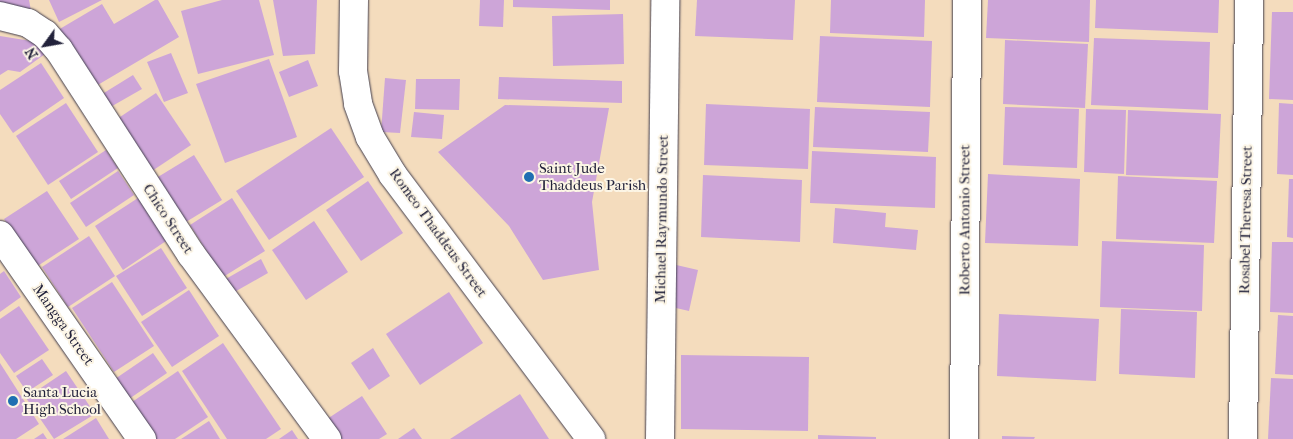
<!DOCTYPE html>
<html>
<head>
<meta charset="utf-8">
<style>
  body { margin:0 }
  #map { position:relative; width:1293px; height:439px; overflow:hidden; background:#f4dcbd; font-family:"IM FELL French Canon",serif }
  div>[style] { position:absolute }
  .building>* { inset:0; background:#cda5d8 }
  .roads { filter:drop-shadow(0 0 1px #423e4e) drop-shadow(0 0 1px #423e4e) }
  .minor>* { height:28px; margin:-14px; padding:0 14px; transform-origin:14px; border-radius:14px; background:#fff }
  .tertiary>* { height:28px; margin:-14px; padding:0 14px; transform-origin:14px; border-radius:14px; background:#fff }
  .dots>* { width:14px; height:14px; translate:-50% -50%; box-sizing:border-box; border:2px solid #fcf5e5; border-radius:50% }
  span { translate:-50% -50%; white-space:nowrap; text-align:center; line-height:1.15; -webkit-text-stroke:4px #fcf5e5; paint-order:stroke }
  .poi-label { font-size:15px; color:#22223b }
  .left { translate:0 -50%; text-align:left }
  .street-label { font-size:15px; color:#22223b }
  .north { position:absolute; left:20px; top:20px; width:50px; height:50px; -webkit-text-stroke:4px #fcf5e5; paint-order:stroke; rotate:238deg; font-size:14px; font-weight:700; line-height:20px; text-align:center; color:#22223b }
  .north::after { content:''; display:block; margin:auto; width:18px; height:22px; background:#22223b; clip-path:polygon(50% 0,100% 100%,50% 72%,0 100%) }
</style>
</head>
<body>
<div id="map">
  <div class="building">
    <i style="clip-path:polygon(0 0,29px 0,32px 16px,0 10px)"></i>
    <i style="clip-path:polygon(49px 0,102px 0,59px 22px)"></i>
    <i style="clip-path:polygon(155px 0,158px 0,179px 37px,96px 86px,58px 30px,102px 4px,114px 24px)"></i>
    <i style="clip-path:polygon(222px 0,259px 0,274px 55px,198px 74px,181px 11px)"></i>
    <i style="clip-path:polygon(273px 0,317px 0,315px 54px,283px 56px)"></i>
    <i style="clip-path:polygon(480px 0,504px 0,503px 27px,479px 26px)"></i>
    <i style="clip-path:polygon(513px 0,610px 0,610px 10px,513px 7px)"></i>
    <i style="clip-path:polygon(697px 0,795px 0,793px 40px,695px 36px)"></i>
    <i style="clip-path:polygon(831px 0,925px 0,924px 37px,830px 33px)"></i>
    <i style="clip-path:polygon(988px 0,1090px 0,1089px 42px,986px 38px)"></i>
    <i style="clip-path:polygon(1096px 0,1219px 0,1218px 33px,1095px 28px)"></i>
    <i style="clip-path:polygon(1272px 12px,1293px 12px,1293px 100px,1269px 99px)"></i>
    <i style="clip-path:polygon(623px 14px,624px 64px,553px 66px,552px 16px)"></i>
    <i style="clip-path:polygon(0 36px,31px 41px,45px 54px,20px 72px,8px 70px,0 75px)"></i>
    <i style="clip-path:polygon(820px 36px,932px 41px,930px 107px,817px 102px)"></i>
    <i style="clip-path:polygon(1094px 38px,1210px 42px,1208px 110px,1091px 105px)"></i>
    <i style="clip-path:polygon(1005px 40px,1088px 44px,1085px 108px,1003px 104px)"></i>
    <i style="clip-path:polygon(171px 53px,188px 93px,164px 102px,147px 62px)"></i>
    <i style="clip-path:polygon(269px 59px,297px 137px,225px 163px,196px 84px)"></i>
    <i style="clip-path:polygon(308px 60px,318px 86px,289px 97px,279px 72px)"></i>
    <i style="clip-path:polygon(41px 63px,64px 98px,13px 133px,0 114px,0 90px)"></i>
    <i style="clip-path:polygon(133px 75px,142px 89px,107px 109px,99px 96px)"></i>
    <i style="clip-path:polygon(499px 77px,622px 81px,622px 103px,498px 99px)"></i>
    <i style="clip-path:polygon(385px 78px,406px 80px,400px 133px,381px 132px)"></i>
    <i style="clip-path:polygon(416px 79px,460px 79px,459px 110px,415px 109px)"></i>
    <i style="clip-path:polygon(156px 93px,191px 145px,152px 171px,117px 119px)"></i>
    <i style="clip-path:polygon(66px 103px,98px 152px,48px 185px,16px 136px)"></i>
    <i style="clip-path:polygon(1279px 103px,1293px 104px,1293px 175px,1277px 174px)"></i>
    <i style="clip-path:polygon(706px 104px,810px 109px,808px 169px,704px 165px)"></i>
    <i style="clip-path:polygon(505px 105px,609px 108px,592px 202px,599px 270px,543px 280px,509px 226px,438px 152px)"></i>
    <i style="clip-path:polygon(815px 107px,930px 112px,928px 152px,813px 147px)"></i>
    <i style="clip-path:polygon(1005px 107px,1079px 109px,1077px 168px,1003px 165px)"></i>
    <i style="clip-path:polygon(1086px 109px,1126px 110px,1124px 174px,1084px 172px)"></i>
    <i style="clip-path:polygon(1128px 110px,1221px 114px,1218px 178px,1126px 175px)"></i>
    <i style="clip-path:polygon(414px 112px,444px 115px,442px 139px,411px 137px)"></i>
    <i style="clip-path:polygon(331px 128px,364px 177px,269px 240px,236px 191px)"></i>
    <i style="clip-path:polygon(106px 150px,118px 168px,71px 199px,59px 181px)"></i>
    <i style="clip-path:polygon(812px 151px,936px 157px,935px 208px,810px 203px)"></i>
    <i style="clip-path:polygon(194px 155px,222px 200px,181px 225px,153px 180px)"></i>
    <i style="clip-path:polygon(118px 171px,134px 195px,86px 227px,70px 203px)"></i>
    <i style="clip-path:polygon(988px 174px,1080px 179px,1078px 246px,985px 243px)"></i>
    <i style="clip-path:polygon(703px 175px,802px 180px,800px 242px,701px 237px)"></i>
    <i style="clip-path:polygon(1118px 176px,1217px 181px,1214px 243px,1116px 239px)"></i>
    <i style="clip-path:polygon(1289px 179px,1293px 179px,1293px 238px,1287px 237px)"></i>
    <i style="clip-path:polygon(368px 181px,403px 233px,361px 261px,326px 210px)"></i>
    <i style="clip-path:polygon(47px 191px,79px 239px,36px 267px,4px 219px)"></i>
    <i style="clip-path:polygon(138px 198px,166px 241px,123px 270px,95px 226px)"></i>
    <i style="clip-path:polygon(232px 198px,265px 251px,223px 277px,190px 225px)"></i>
    <i style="clip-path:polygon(835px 208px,886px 213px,885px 227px,918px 230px,916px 250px,833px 243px)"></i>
    <i style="clip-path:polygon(314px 221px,348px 272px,306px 300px,272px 250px)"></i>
    <i style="clip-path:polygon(89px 236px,115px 276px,68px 307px,42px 267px)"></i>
    <i style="clip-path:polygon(1102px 241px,1204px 245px,1202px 311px,1100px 307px)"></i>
    <i style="clip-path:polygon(1272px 242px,1293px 242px,1293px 313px,1270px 312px)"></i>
    <i style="clip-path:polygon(161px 248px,187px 288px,142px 316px,116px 276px)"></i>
    <i style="clip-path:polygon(261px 259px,268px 273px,231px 294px,224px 280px)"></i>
    <i style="clip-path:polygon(672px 264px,698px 270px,689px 311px,663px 305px)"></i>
    <i style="clip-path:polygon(4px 271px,21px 297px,0 312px,0 274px)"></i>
    <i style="clip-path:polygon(112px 282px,154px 346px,114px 372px,72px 308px)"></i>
    <i style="clip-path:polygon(189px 290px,219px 336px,172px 367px,141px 322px)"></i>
    <i style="clip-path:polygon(449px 292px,483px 343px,420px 385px,386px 334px)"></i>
    <i style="clip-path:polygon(19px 306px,49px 350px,14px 373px,0 353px,0 319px)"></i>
    <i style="clip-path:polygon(1121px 309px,1197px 312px,1195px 378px,1119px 374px)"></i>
    <i style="clip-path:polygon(999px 314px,1099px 319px,1096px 381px,997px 376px)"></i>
    <i style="clip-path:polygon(1278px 315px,1293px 316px,1293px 375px,1275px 374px)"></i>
    <i style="clip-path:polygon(223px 343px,281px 429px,266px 439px,227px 439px,182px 371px)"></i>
    <i style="clip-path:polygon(373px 348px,390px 376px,369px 390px,351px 363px)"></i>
    <i style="clip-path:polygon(153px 353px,167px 373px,126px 401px,112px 381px)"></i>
    <i style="clip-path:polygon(681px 355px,809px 357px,808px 431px,681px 429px)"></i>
    <i style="clip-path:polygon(42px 359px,53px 375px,27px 392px,16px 376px)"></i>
    <i style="clip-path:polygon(0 363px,39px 424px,16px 439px,0 439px)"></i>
    <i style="clip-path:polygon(66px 371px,95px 414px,54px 439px,26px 398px)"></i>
    <i style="clip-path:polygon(178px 371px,208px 417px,175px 439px,152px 439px,129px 404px)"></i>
    <i style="clip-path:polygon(1271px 378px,1293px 379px,1293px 439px,1268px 439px)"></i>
    <i style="clip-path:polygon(520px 394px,549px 439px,450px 439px)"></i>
    <i style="clip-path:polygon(362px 396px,387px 434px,379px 439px,331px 439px,321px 423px)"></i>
    <i style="clip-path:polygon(96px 418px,109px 439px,63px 439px)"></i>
    <i style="clip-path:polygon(209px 421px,220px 439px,181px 439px)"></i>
    <i style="clip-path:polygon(414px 428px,422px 439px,398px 439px)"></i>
    <i style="clip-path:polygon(292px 430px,298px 439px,279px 439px)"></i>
    <i style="clip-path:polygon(43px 433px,47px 439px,34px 439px)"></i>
    <i style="clip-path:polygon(818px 435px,876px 437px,876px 439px,818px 439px)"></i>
    <i style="clip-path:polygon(1002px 436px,1035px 437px,1034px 439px,1002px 439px)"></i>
  </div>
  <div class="roads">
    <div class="minor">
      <i style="left:0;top:16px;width:29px;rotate:14deg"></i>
      <i style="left:28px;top:23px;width:20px;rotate:33deg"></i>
      <i style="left:45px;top:34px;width:21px;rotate:49deg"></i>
      <i style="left:59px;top:50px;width:243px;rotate:57.1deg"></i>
      <i style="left:191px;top:254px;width:230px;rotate:53.7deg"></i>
      <i style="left:0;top:235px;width:249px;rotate:55.2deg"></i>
      <i style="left:660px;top:439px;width:439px;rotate:-89.3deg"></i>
      <i style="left:964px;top:439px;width:439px;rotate:-89.6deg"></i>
      <i style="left:1243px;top:439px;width:439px;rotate:-89.2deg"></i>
    </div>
    <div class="tertiary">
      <i style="left:354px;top:0;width:71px;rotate:90.8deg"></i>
      <i style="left:353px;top:71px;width:33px;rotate:81deg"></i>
      <i style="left:358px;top:104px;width:35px;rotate:70deg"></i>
      <i style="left:370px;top:137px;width:44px;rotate:58.8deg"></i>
      <i style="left:393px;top:175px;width:330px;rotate:53.1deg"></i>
    </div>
  </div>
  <div class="dots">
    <i style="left:529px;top:177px;background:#1f6fb2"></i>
    <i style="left:13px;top:401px;background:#1f6fb2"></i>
  </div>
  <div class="poi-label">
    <span class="left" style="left:539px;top:177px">Saint Jude<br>Thaddeus Parish</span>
    <span class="left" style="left:23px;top:401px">Santa Lucia<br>High School</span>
  </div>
  <div class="street-label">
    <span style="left:168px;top:219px;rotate:57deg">Chico Street</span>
    <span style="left:662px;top:219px;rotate:-89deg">Michael Raymundo Street</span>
    <span style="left:965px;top:220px;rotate:-90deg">Roberto Antonio Street</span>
    <span style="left:1246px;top:220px;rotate:-89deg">Rosabel Theresa Street</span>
    <span style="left:438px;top:233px;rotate:54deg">Romeo Thaddeus Street</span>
    <span style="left:63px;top:325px;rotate:55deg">Mangga Street</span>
  </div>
  <div class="north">N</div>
</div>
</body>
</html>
